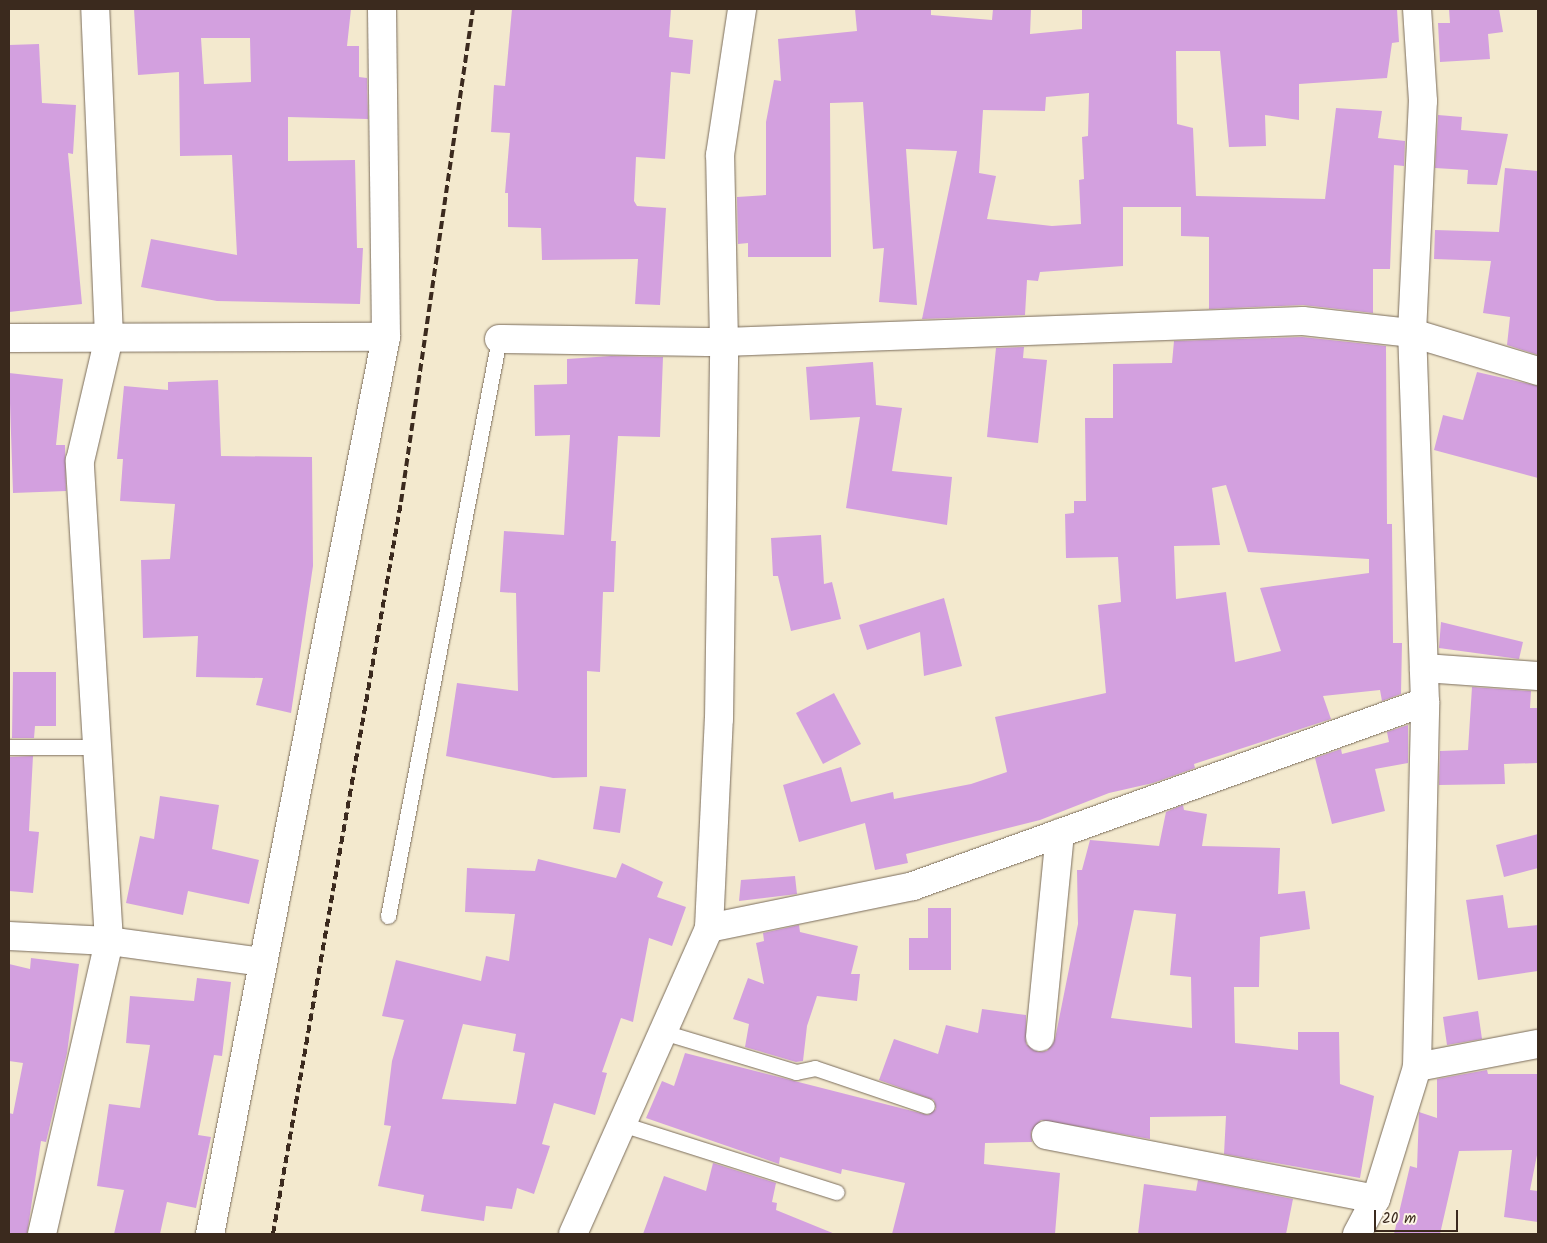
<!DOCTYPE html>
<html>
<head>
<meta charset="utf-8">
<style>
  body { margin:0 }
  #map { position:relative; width:1547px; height:1243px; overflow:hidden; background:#f3e9ce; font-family:Kalam,sans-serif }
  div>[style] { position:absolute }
  .building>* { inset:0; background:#d3a0df }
  .roads { filter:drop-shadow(0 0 1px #7b6d5c) drop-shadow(0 0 1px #7b6d5c) }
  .service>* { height:15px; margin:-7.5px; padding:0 7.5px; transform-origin:7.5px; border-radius:7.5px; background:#fff }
  .minor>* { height:28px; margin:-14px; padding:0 14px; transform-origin:14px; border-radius:14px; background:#fff }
  .rail>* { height:4px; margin-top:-2px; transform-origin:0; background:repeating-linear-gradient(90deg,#3b2a1e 0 8px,transparent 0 12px) }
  span { translate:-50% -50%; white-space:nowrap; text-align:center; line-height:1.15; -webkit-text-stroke:4.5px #fcf5e5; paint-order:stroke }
  .frame { position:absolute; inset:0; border:10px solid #3b2a1e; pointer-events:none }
  .scale { position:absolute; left:1374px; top:1210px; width:84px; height:22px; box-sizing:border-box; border:2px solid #3b2a1e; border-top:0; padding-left:6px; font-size:15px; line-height:18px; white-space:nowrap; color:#3b2a1e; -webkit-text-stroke:4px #fcf5e5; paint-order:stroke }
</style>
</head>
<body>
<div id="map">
  <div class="building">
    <i style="clip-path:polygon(evenodd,134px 9px,351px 9px,347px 46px,359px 46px,359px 77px,367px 78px,368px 119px,288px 117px,288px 161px,355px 160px,357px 248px,363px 248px,360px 304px,217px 301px,141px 287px,151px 239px,237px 255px,232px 155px,180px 156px,179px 72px,138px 75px,134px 9px,201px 38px,250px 38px,251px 82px,204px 84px,201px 38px)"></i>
    <i style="clip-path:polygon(512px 9px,671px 9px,669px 37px,693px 40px,690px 74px,671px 72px,665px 159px,636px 157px,634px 201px,637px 206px,666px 208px,660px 305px,635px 304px,638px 259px,542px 260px,541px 228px,508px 227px,508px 193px,505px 193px,510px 133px,491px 132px,494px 85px,505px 86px)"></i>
    <i style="clip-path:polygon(evenodd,855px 9px,931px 9px,931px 15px,992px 20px,993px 9px,1031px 9px,1030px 34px,1082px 29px,1082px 9px,1397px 9px,1399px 42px,1392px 43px,1387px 78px,1299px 84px,1299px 120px,1265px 115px,1266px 146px,1229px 147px,1220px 51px,1176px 51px,1177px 124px,1193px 128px,1196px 196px,1325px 199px,1336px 108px,1382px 111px,1378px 138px,1405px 141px,1404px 166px,1394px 165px,1390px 269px,1373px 269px,1373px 313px,1303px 305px,1209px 309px,1209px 237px,1181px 236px,1181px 207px,1123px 207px,1123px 266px,1040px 272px,1038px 281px,1027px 280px,1025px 315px,922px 319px,957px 151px,906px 149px,917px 305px,879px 302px,884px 248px,873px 249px,863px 102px,830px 103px,831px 257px,748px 257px,748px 243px,738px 244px,737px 197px,766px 195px,766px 122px,774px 80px,781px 81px,778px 39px,857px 31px,855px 9px,1089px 93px,1088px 136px,1082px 137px,1084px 179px,1079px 180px,1081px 224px,1052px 226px,987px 219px,996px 176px,979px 173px,983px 110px,1045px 111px,1046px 97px,1089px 93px)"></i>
    <i style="clip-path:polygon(1449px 9px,1499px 9px,1503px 32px,1488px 34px,1490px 59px,1440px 62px,1438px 23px,1450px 23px)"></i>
    <i style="clip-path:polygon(39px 44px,42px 103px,76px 105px,73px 154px,68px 153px,82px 304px,9px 312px,9px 45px)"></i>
    <i style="clip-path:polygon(1438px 115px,1462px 117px,1461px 130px,1508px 134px,1497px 185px,1467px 184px,1468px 170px,1435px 168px)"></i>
    <i style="clip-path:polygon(1505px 168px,1538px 171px,1538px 355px,1507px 345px,1510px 317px,1483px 313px,1491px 261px,1434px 259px,1435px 230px,1499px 232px)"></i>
    <i style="clip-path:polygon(evenodd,1302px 337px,1386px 346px,1387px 524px,1392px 524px,1393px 643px,1402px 643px,1401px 694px,1382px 701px,1380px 690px,1323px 696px,1331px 719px,1194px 764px,1195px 768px,1153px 783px,1109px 793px,1040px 820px,906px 854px,908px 863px,875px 870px,865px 823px,799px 842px,783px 785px,841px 767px,851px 802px,893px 792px,894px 799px,971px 784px,1007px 772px,995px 717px,1106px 693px,1098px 605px,1121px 602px,1118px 557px,1066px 558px,1065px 514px,1074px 513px,1074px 501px,1086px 501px,1085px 418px,1113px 418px,1113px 364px,1172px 363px,1174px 341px,1302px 337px,1226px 485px,1248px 552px,1369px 559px,1369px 573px,1260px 588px,1281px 651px,1235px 662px,1226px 592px,1176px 599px,1174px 546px,1220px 545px,1212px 488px,1226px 485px)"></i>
    <i style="clip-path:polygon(1024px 347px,1023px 358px,1047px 360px,1038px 443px,987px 437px,996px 348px)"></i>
    <i style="clip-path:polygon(611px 356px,663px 357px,660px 437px,618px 436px,611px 541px,616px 541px,614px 592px,603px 592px,600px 672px,587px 671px,587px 777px,553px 778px,446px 756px,457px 683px,518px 691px,516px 593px,500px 592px,504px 531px,564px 535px,570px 435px,535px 436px,534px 385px,567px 384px,567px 359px)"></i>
    <i style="clip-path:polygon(873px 362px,876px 405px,902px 408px,892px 471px,952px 477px,947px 525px,846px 508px,860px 417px,810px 420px,806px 367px)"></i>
    <i style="clip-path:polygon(1477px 372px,1538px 386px,1538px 478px,1434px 450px,1443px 415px,1463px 420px)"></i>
    <i style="clip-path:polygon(9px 373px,63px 379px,56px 445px,65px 445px,66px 491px,13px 493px)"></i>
    <i style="clip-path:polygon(218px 380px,221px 456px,312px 457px,313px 566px,291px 713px,256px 705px,263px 678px,196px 677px,198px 636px,143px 638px,141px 560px,170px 559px,175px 504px,120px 501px,123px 459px,117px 459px,124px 386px,168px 390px,168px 382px)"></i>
    <i style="clip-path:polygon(821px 535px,824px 584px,832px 582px,841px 619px,791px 631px,778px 576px,773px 576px,771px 538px)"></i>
    <i style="clip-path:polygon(944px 598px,962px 666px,924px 676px,920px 632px,867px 650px,859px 625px)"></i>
    <i style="clip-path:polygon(1441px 622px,1523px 642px,1519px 659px,1439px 648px)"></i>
    <i style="clip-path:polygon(13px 672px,56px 672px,56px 726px,35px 726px,34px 738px,12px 738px)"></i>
    <i style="clip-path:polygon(1472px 687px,1531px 691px,1530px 708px,1538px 708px,1538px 763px,1504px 764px,1505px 784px,1439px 785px,1440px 751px,1468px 750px)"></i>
    <i style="clip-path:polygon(834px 693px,861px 744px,823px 764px,796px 713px)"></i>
    <i style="clip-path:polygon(1408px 725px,1408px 763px,1375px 769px,1385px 811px,1332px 824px,1315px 758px,1341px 749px,1342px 754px,1389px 742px,1387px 732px)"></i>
    <i style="clip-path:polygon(33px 756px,29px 831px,39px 832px,33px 893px,9px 891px,9px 757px)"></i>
    <i style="clip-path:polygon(600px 786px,626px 789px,620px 833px,593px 829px)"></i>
    <i style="clip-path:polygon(160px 796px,219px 805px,212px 849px,259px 860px,249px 904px,188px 891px,183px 915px,126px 903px,140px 836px,154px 839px)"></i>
    <i style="clip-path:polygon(evenodd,1183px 805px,1184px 810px,1207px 814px,1202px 846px,1280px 848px,1278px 894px,1305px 891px,1310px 929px,1260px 937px,1259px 987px,1234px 987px,1235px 1043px,1298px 1050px,1298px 1032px,1339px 1032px,1340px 1084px,1374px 1096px,1360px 1178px,1224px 1154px,1226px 1116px,1150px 1117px,1150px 1139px,1041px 1120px,1031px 1132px,1032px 1142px,985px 1143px,984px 1164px,1060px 1173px,1055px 1234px,892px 1234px,905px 1183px,842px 1169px,841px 1174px,780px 1157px,779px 1164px,646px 1118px,662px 1081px,674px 1086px,685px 1053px,928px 1115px,936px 1109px,934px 1100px,879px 1080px,894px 1039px,938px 1054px,946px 1025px,978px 1033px,982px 1009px,1026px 1015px,1026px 1044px,1038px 1052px,1047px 1051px,1055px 1039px,1078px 924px,1077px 870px,1082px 870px,1090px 840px,1159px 846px,1166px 812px,1183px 805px,1134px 910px,1176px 914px,1170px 975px,1191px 977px,1192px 1028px,1111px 1018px,1134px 910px)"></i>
    <i style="clip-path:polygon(1538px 834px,1538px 868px,1504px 877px,1496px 845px)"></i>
    <i style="clip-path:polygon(evenodd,538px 859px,616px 878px,622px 863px,663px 882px,657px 897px,686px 907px,672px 946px,649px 938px,633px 1022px,621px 1018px,602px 1072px,607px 1073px,595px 1115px,554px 1103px,542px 1144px,550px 1146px,534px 1194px,517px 1188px,512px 1209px,486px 1206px,484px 1221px,421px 1211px,424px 1195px,378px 1186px,391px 1126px,384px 1125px,392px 1061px,404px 1020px,382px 1016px,396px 960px,481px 981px,486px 956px,509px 961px,515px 914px,465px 912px,467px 868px,535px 871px,538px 859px,463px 1024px,516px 1034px,513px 1051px,525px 1053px,516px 1104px,442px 1099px,463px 1024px)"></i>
    <i style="clip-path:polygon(795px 876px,797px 894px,739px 901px,741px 880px)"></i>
    <i style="clip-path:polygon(1503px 895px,1508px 928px,1538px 925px,1538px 971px,1478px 980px,1466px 900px)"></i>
    <i style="clip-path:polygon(928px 908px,951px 908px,951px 970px,909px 970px,909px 938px,928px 938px)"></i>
    <i style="clip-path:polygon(799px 925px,800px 932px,858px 946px,851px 974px,860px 974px,857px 1001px,817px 996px,807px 1026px,803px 1061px,796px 1062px,745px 1047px,749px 1024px,733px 1019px,748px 978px,764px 984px,756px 943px,764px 941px,763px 933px)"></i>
    <i style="clip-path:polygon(31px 958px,79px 964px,67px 1053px,46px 1142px,41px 1141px,27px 1234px,9px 1234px,9px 1113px,13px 1114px,23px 1063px,9px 1061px,9px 964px,30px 969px)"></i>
    <i style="clip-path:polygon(197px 978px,231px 982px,222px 1056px,214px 1055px,198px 1135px,211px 1137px,196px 1208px,167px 1202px,160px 1234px,114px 1234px,124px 1190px,97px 1186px,109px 1104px,140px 1108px,150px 1045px,126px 1043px,130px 996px,194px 1001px)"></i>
    <i style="clip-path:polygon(1478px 1011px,1482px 1039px,1447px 1045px,1443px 1017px)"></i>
    <i style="clip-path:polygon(1487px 1070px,1488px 1074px,1538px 1074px,1538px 1150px,1530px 1190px,1538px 1191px,1538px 1222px,1504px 1217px,1512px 1150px,1459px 1151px,1440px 1234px,1394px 1234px,1410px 1166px,1417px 1168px,1419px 1112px,1437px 1118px,1437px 1079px)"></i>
    <i style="clip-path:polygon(713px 1163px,776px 1183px,772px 1202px,777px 1203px,776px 1210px,835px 1234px,643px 1234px,664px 1176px,706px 1191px)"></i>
    <i style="clip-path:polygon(1198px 1180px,1293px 1199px,1286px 1234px,1138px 1234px,1144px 1184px,1196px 1191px)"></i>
  </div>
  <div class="roads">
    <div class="service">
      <i style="left:9px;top:747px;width:86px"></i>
      <i style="left:388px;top:916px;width:588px;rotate:-79.11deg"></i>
      <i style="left:663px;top:1032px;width:139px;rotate:16.7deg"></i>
      <i style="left:796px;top:1072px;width:19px;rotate:-12deg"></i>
      <i style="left:815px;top:1068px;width:118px;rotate:18.7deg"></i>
      <i style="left:622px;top:1124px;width:225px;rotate:17.6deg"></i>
    </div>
    <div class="minor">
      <i style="left:9px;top:338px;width:377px;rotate:-0.2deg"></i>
      <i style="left:499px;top:339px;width:225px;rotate:0.8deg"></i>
      <i style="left:724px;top:342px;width:579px;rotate:-2.08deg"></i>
      <i style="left:1303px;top:321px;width:110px;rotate:6.3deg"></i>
      <i style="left:1412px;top:333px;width:132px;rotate:16.8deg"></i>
      <i style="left:1424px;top:668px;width:114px;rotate:4deg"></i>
      <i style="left:709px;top:928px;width:208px;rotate:-11.6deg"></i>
      <i style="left:913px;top:886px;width:544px;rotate:-19.77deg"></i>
      <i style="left:9px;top:936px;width:100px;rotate:2.9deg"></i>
      <i style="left:109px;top:941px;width:154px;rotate:7.8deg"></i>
      <i style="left:1040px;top:1037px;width:205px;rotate:-84.4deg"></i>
      <i style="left:1417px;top:1067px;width:123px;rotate:-10.8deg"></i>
      <i style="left:1046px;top:1135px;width:336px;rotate:11deg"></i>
      <i style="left:42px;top:1234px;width:301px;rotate:-77.1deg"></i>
      <i style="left:109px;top:941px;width:481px;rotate:-93.5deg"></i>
      <i style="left:80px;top:461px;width:127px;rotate:-76.8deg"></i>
      <i style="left:109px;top:337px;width:328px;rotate:-92.4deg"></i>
      <i style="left:210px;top:1234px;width:914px;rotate:-78.9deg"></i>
      <i style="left:386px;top:337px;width:328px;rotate:-90.7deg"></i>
      <i style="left:573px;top:1234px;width:335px;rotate:-66deg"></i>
      <i style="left:709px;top:928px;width:209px;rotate:-87.3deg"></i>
      <i style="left:719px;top:719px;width:377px;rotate:-89.2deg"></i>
      <i style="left:724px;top:342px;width:187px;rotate:-91.2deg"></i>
      <i style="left:720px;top:155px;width:148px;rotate:-81.4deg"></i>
      <i style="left:1357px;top:1234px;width:40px;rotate:-62deg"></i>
      <i style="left:1376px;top:1199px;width:138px;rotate:-72.7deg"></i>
      <i style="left:1417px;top:1067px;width:365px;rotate:-88.7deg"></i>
      <i style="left:1425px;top:702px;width:369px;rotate:-92deg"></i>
      <i style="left:1412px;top:333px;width:232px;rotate:-87.3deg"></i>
      <i style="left:1423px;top:101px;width:92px;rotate:-93.7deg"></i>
    </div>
  </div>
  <div class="rail">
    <i style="left:273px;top:1234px;width:743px;rotate:-80.08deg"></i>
    <i style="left:401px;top:502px;width:498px;rotate:-81.7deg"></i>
  </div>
  <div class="frame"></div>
  <div class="scale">20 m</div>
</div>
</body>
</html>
